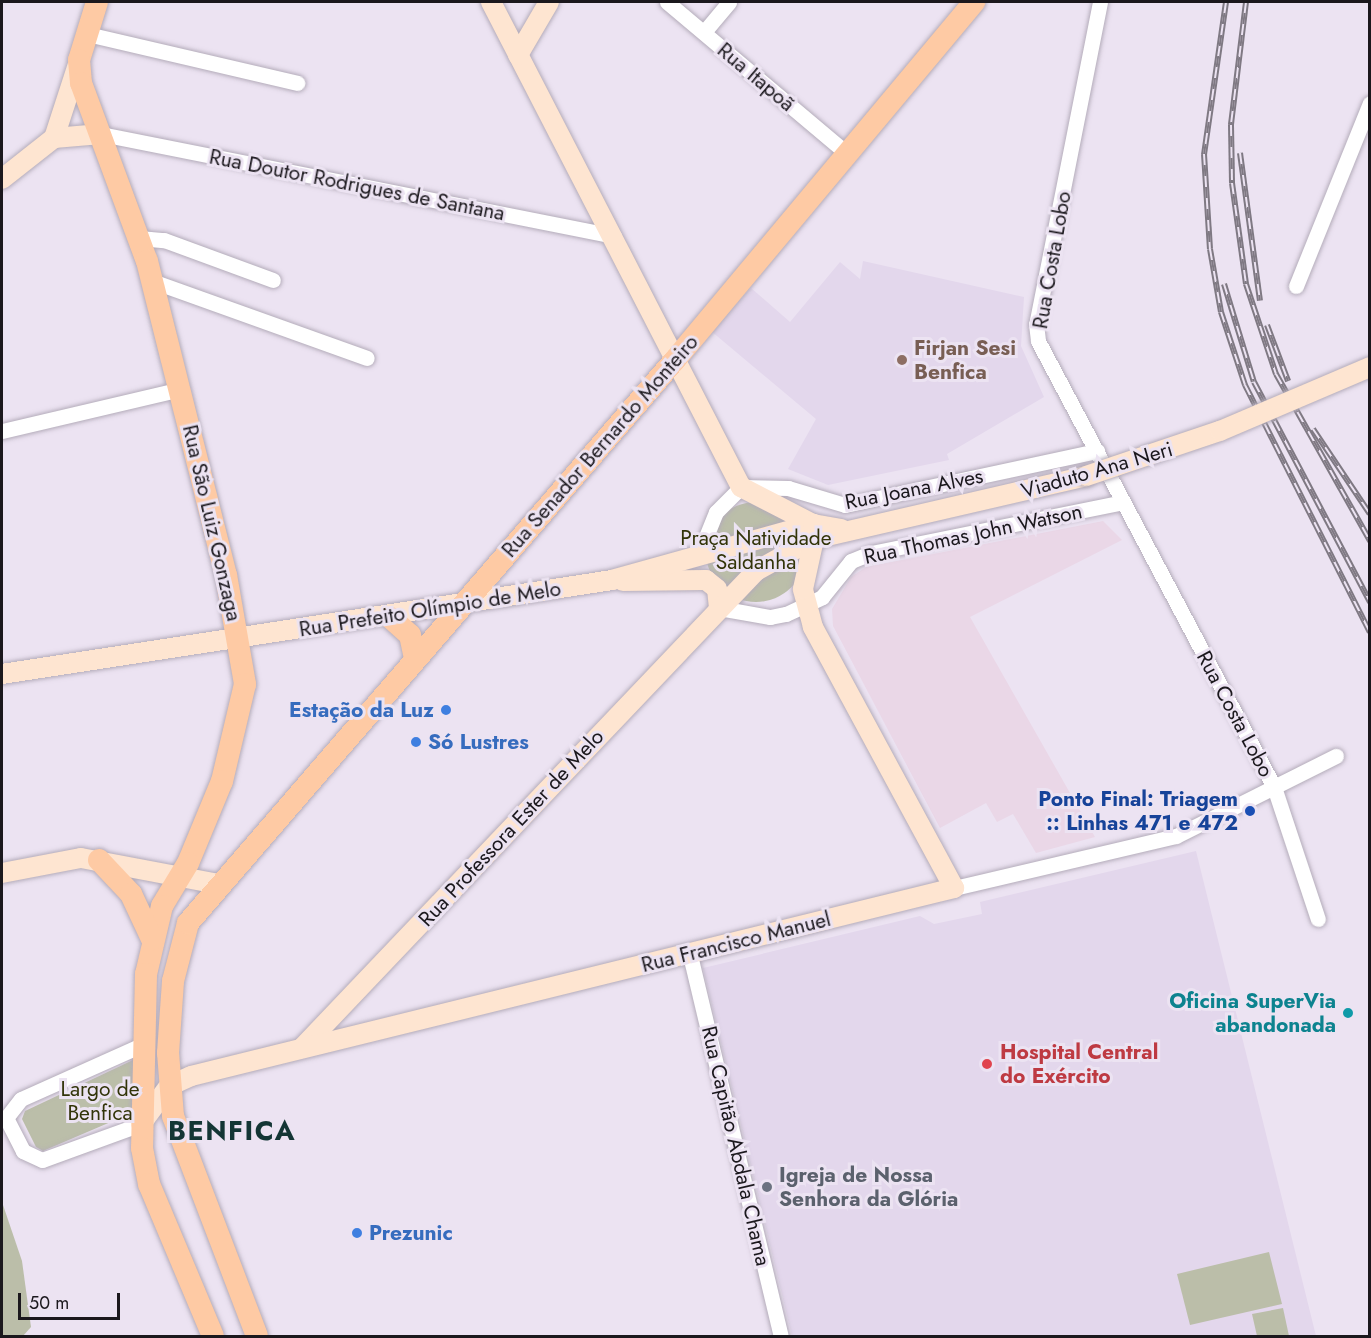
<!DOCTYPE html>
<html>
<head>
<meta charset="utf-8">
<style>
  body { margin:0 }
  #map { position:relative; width:1371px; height:1338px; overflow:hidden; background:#ece3f2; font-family:Jost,sans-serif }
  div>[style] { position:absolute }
  .commercial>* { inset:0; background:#ead7e7 }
  .built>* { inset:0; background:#e3d7ec }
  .green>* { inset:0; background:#bbbea9 }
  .round { border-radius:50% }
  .roads { filter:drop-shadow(0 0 2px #b4acba) drop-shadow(0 0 2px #b4acba) }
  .street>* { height:15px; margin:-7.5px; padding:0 7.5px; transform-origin:7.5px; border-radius:7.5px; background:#fff }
  .secondary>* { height:20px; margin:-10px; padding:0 10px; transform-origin:10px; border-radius:10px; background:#fee5d1 }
  .primary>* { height:22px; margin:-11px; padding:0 11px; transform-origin:11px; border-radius:11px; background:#fecaa4 }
  .rail>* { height:6px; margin-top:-3px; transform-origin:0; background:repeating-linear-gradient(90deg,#ece3f2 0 11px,#7f7983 0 22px); box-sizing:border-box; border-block:2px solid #7f7983 }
  .bridges { filter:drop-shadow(0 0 2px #b4acba) drop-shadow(0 0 2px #b4acba) }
  .secondary-bridge>* { height:20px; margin:-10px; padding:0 10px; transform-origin:10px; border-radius:10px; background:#fee5d1 }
  .dots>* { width:16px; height:16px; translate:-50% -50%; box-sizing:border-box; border:3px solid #ece3f2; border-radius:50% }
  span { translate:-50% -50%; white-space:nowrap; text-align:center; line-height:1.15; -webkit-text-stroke:6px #ece3f2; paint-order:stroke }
  .street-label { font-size:21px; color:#1b181d }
  .education-label { font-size:21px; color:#785e54; font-weight:700 }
  .left { translate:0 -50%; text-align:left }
  .park-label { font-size:21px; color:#323409 }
  .shop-label { font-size:21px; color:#366cbe; font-weight:700 }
  .right { translate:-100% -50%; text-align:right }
  .transit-label { font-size:21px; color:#164399; font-weight:700 }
  .culture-label { font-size:21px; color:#0d838f; font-weight:700 }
  .health-label { font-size:21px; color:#be3a42; font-weight:700 }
  .worship-label { font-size:21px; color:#5b616d; font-weight:700 }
  .district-label { font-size:27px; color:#143635; font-weight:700; letter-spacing:1.5px }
  .frame { position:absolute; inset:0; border:3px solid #1b181d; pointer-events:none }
  .scale { position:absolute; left:18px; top:1293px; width:102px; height:27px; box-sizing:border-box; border:3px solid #1b181d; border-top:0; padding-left:8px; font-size:18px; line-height:21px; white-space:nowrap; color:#1b181d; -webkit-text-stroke:4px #ece3f2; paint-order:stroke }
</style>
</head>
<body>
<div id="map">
  <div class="commercial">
    <i style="clip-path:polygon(1103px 521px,1122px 540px,970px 617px,1095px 837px,1036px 853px,1013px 814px,997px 822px,986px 803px,940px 828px,833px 626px,832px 609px,851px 577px,866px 567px)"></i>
  </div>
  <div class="built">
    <i style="clip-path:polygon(863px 261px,1024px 297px,1021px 346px,1044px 397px,947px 454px,949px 460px,828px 485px,788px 469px,816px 419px,711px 331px,751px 288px,790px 322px,840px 262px,860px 279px)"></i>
    <i style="clip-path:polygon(1196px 851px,1316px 1336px,792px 1336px,703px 968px,920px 916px,934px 924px,982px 914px,980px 902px)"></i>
  </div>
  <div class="green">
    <i class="round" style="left:706px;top:502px;width:100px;height:100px"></i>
    <i style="clip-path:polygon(133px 1060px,134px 1112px,43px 1151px,36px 1147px,22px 1119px,25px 1111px)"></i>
    <i style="clip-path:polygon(2px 1202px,22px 1261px,31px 1327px,23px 1336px,2px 1336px)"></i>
    <i style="clip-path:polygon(1269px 1252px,1282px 1304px,1190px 1325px,1177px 1274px)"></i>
    <i style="clip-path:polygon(1283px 1308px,1289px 1336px,1257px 1336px,1252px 1314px)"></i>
  </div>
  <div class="roads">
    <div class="street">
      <i style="left:667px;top:2px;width:233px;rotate:40.1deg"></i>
      <i style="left:1100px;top:2px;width:328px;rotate:101.2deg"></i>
      <i style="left:1036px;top:324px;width:17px;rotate:83deg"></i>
      <i style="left:1038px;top:341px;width:505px;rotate:62.11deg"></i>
      <i style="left:1274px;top:787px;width:139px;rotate:71.6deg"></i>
      <i style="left:704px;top:32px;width:39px;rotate:-50deg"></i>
      <i style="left:87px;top:34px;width:216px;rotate:13.1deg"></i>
      <i style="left:101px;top:134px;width:523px;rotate:11.25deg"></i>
      <i style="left:139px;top:238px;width:25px;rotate:5deg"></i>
      <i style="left:164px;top:240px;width:116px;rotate:20.2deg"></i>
      <i style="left:152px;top:281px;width:228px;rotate:19.7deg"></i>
      <i style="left:1296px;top:286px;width:197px;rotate:-68deg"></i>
      <i style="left:2px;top:431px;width:184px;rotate:-13.2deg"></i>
      <i style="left:699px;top:554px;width:45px;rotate:-68deg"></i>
      <i style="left:716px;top:512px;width:35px;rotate:-45deg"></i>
      <i style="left:741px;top:487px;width:47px;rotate:1.2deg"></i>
      <i style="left:788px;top:488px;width:59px;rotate:16.6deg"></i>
      <i style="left:845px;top:505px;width:258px;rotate:-12.1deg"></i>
      <i style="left:719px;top:608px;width:52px;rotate:10deg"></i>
      <i style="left:770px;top:617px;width:16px;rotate:-11deg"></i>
      <i style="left:786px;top:614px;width:40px;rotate:-25deg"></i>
      <i style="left:822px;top:597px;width:46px;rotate:-51.1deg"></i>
      <i style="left:851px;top:561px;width:22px;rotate:-22deg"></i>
      <i style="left:871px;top:553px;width:257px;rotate:-11.4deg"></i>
      <i style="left:954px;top:888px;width:228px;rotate:-13.2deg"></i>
      <i style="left:1176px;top:836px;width:179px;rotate:-26.6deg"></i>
      <i style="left:690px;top:955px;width:392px;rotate:76.6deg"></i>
      <i style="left:141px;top:1124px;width:105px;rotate:160deg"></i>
      <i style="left:42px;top:1160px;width:21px;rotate:-155deg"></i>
      <i style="left:23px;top:1151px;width:37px;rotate:-117deg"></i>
      <i style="left:6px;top:1118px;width:24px;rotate:-52deg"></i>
      <i style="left:21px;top:1099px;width:135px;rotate:-24.1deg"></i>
    </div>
    <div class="secondary">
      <i style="left:491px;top:2px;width:546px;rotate:62.73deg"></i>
      <i style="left:741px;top:487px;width:81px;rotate:27.2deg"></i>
      <i style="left:518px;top:55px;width:61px;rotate:-59.7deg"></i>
      <i style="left:54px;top:138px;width:78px;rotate:-72deg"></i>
      <i style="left:2px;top:179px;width:66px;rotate:-38.3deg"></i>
      <i style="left:54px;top:138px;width:47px;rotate:-4.9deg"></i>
      <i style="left:623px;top:581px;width:83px;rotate:-0.7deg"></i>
      <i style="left:706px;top:580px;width:14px;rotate:39deg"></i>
      <i style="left:717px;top:589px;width:19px;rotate:84deg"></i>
      <i style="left:2px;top:674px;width:617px;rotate:-8.76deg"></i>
      <i style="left:612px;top:580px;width:209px;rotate:-15.6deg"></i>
      <i style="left:813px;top:524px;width:29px;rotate:10deg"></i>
      <i style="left:2px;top:873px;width:80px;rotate:-10.8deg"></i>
      <i style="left:81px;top:858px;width:139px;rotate:10.7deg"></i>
      <i style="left:303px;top:1047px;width:657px;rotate:-46.42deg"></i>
      <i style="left:756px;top:571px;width:66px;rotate:-28.9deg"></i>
      <i style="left:814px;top:539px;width:279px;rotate:-13deg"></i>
      <i style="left:141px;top:1124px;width:47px;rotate:-53.6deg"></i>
      <i style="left:169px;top:1086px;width:24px;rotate:-24deg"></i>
      <i style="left:191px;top:1076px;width:786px;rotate:-13.84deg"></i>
      <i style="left:954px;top:888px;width:297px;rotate:-118.4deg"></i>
      <i style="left:813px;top:627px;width:39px;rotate:-105deg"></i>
      <i style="left:803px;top:589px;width:51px;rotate:-77.6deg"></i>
    </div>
    <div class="primary">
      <i style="left:97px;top:2px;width:61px;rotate:107.2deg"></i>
      <i style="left:79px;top:60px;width:23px;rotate:85deg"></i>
      <i style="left:81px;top:83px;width:190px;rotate:69.7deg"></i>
      <i style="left:147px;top:261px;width:324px;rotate:75.9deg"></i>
      <i style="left:226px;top:575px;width:111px;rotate:80.1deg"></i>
      <i style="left:245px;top:684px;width:100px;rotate:103.3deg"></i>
      <i style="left:222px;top:781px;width:89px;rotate:112.5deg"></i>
      <i style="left:188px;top:863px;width:50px;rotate:121.2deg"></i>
      <i style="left:162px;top:906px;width:70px;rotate:103.2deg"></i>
      <i style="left:146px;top:974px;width:174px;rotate:91.3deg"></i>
      <i style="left:142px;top:1148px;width:37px;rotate:79deg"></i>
      <i style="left:149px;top:1184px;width:165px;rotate:67.2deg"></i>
      <i style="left:391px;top:618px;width:25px;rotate:42deg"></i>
      <i style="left:410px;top:635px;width:24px;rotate:78deg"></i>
      <i style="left:99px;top:860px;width:47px;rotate:46.7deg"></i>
      <i style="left:131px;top:894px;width:50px;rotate:65deg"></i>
      <i style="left:257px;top:1336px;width:235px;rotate:-110.9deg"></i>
      <i style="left:173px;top:1116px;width:63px;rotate:-94.5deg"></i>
      <i style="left:168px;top:1053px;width:72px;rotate:-86deg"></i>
      <i style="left:173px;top:981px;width:60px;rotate:-75.5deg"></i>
      <i style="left:188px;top:923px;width:743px;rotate:-49.15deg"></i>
      <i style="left:674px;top:361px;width:468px;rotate:-50.1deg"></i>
    </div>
  </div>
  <div class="rail">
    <i style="left:1226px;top:2px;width:154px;rotate:98.2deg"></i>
    <i style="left:1204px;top:154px;width:95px;rotate:86.4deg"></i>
    <i style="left:1210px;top:249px;width:64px;rotate:80.1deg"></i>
    <i style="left:1221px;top:312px;width:77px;rotate:71.8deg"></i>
    <i style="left:1245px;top:385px;width:277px;rotate:63.2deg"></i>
    <i style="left:1246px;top:2px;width:124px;rotate:97deg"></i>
    <i style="left:1231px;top:125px;width:58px;rotate:89deg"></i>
    <i style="left:1232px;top:183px;width:102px;rotate:82.1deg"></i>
    <i style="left:1246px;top:284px;width:95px;rotate:71.6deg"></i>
    <i style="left:1276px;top:374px;width:192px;rotate:60.6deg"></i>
    <i style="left:1240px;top:153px;width:149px;rotate:82.3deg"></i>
    <i style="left:1224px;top:284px;width:102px;rotate:73deg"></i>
    <i style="left:1254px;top:382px;width:249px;rotate:62.2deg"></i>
    <i style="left:1267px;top:325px;width:60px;rotate:69.4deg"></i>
    <i style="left:1313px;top:429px;width:102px;rotate:56.2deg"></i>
  </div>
  <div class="bridges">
    <div class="secondary-bridge">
      <i style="left:1086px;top:476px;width:141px;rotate:-18.6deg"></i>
      <i style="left:1220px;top:431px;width:163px;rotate:-23.1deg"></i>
    </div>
  </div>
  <div class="dots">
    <i style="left:902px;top:360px;background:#8d6e63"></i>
    <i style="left:446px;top:710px;background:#3f7fe0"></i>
    <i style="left:416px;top:742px;background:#3f7fe0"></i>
    <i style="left:1250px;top:811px;background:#1a4fb4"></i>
    <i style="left:1348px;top:1013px;background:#0f9aa8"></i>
    <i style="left:987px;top:1064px;background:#e0444e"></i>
    <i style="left:767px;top:1187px;background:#6b7280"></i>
    <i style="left:357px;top:1233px;background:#3f7fe0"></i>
  </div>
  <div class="street-label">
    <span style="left:756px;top:77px;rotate:40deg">Rua Itapoã</span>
    <span style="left:357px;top:185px;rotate:11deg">Rua Doutor Rodrigues de Santana</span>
    <span style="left:1052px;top:260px;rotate:-80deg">Rua Costa Lobo</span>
    <span style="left:600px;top:446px;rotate:-49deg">Rua Senador Bernardo Monteiro</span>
    <span style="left:1097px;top:470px;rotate:-16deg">Viaduto Ana Neri</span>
    <span style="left:914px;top:489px;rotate:-11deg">Rua Joana Alves</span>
    <span style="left:212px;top:523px;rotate:77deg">Rua São Luiz Gonzaga</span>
    <span style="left:973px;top:534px;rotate:-12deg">Rua Thomas John Watson</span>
    <span style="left:430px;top:609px;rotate:-9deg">Rua Prefeito Olímpio de Melo</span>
    <span style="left:1235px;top:714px;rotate:62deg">Rua Costa Lobo</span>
    <span style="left:511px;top:828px;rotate:-47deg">Rua Professora Ester de Melo</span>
    <span style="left:736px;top:942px;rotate:-14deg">Rua Francisco Manuel</span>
    <span style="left:736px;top:1146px;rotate:77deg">Rua Capitão Abdala Chama</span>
  </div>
  <div class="education-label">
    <span class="left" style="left:914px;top:360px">Firjan Sesi<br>Benfica</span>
  </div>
  <div class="park-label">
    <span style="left:756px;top:550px">Praça Natividade<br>Saldanha</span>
    <span style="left:100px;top:1101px">Largo de<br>Benfica</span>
  </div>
  <div class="shop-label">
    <span class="right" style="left:434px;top:710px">Estação da Luz</span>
    <span class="left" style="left:428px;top:742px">Só Lustres</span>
    <span class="left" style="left:369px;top:1233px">Prezunic</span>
  </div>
  <div class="transit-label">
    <span class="right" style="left:1238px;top:811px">Ponto Final: Triagem<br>:: Linhas 471 e 472</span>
  </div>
  <div class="culture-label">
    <span class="right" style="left:1336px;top:1013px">Oficina SuperVia<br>abandonada</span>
  </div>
  <div class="health-label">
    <span class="left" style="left:1000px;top:1064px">Hospital Central<br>do Exército</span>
  </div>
  <div class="worship-label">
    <span class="left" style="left:779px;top:1187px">Igreja de Nossa<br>Senhora da Glória</span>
  </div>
  <div class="district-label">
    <span style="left:232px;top:1131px">BENFICA</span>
  </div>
  <div class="frame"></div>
  <div class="scale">50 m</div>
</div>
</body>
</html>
